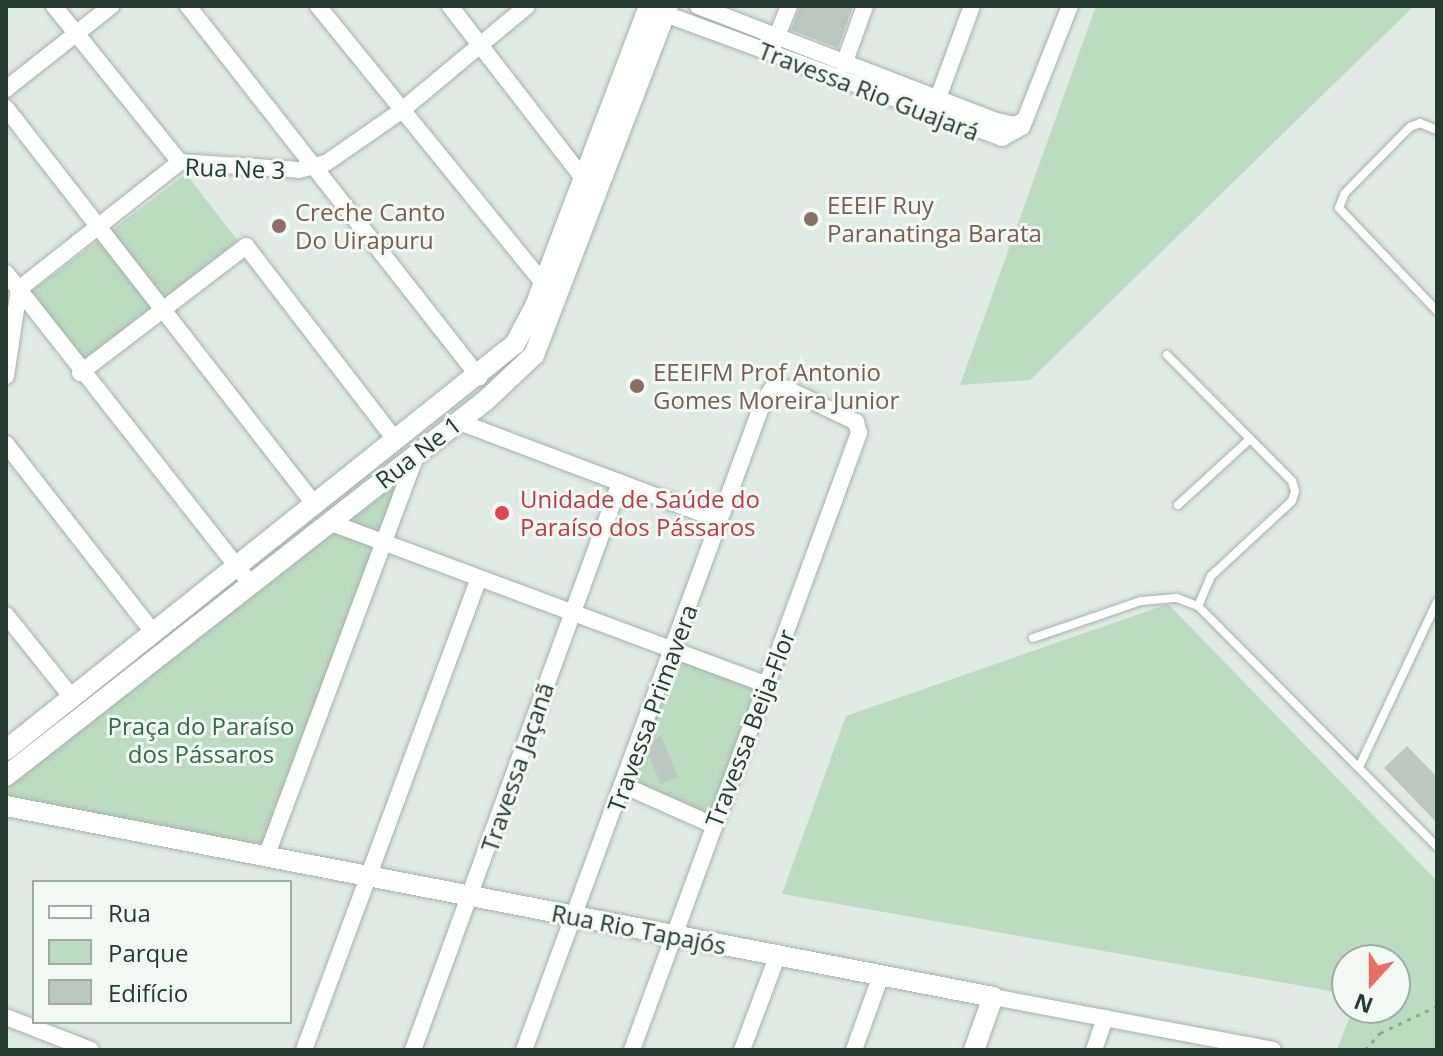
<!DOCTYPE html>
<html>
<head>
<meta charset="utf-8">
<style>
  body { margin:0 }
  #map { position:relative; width:1443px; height:1056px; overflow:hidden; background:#e1ebe5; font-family:"Open Sans",sans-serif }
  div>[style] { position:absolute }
  .green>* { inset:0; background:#bcdbbf }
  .building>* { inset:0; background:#bac8c1 }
  .path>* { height:3px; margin-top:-1.5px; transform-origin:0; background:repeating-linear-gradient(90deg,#84ac9a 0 4px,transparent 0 10px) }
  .roads { filter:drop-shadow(0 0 2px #a4b3ab) drop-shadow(0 0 2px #a4b3ab) }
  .service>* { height:8px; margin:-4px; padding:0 4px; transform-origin:4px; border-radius:4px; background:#fff }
  .minor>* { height:16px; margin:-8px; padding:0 8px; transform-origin:8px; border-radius:8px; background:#fff }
  .tertiary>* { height:20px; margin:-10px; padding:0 10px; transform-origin:10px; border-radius:10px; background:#fff }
  .dots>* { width:22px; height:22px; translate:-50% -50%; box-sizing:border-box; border:4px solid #f2f8f4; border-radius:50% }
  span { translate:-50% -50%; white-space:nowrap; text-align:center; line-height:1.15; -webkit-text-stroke:6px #f2f8f4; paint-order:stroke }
  .street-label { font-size:24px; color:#233b31 }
  .education-label { font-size:24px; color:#785e54 }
  .left { translate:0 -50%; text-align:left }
  .health-label { font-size:24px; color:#be3a42 }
  .park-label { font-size:24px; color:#306f3f }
  .frame { position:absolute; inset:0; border:8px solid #233b31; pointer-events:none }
  .legend { position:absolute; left:32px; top:880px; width:260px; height:144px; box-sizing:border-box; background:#f2f8f4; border:2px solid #9faca6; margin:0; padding:10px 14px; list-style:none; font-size:24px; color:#233b31 }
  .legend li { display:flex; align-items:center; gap:16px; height:40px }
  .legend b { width:40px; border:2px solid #9faca6 }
  .north { position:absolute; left:1331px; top:944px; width:80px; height:80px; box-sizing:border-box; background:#f2f8f4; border:2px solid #9faca6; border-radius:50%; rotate:201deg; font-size:22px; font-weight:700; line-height:32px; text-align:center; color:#233b31 }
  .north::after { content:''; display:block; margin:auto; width:28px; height:36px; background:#e96f61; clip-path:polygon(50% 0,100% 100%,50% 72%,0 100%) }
</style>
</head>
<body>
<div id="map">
  <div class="green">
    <i style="clip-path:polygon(1096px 6px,1414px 6px,1030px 380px,960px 385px)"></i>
    <i style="clip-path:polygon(186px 174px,238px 241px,83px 362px,28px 294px)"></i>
    <i style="clip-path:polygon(405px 467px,264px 850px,6px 800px,6px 771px)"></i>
    <i style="clip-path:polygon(1168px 604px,1437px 881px,1437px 1050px,1337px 1050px,1353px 1008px,1395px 1008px,1395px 960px,1347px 960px,1347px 994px,782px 894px,846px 716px)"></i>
    <i style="clip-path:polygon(669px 649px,767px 683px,714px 820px,621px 776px)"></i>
  </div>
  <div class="building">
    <i style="clip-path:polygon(800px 6px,853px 6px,838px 48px,791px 30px)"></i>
    <i style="clip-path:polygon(661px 736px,678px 777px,661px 784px,646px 750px,650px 741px)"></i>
    <i style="clip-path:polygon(1407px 746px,1437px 777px,1437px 823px,1384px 768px)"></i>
  </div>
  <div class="path">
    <i style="left:1365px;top:1050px;width:23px;rotate:-49deg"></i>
    <i style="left:1380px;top:1033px;width:63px;rotate:-25.3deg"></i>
  </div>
  <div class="roads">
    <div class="service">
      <i style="left:1437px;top:130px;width:18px;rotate:-158deg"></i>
      <i style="left:1420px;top:123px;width:11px;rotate:158deg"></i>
      <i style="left:1410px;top:127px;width:93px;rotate:134.6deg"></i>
      <i style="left:1345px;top:193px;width:16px;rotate:112deg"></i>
      <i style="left:1339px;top:208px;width:142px;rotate:46.4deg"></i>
      <i style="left:1167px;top:355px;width:177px;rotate:45.2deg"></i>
      <i style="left:1292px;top:481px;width:10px;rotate:73deg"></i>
      <i style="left:1295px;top:491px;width:10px;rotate:107deg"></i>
      <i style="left:1292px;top:501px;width:110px;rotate:137.2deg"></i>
      <i style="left:1211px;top:576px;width:33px;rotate:113deg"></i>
      <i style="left:1178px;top:505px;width:98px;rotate:-42.5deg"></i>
      <i style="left:1033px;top:638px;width:114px;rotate:-18.9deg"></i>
      <i style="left:1141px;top:601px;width:36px;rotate:-5deg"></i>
      <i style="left:1177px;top:598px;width:22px;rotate:21deg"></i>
      <i style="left:1198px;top:606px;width:339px;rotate:45.2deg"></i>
      <i style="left:1359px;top:767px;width:183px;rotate:-64.7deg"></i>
    </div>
    <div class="minor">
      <i style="left:54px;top:6px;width:201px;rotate:51.1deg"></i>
      <i style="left:188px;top:6px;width:472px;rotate:51.9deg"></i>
      <i style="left:318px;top:6px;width:358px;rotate:50.9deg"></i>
      <i style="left:450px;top:6px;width:217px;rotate:52.3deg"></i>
      <i style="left:698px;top:6px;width:316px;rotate:21.1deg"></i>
      <i style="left:993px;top:120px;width:22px;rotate:13deg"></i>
      <i style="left:1014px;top:125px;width:12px;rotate:-24deg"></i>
      <i style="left:657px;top:11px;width:368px;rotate:20.2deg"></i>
      <i style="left:1002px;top:138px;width:23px;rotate:-29deg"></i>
      <i style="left:1022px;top:127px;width:130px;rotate:-68.4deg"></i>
      <i style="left:773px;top:46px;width:43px;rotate:-68.2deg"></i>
      <i style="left:844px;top:64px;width:62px;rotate:-70.1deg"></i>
      <i style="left:6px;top:89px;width:134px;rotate:-38.3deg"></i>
      <i style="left:935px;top:106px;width:107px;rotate:-69.7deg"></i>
      <i style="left:6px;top:108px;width:503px;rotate:52.11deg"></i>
      <i style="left:6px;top:273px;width:396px;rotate:51.8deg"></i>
      <i style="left:80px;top:373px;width:209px;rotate:-37.4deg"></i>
      <i style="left:246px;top:246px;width:246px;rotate:52.4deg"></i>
      <i style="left:6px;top:376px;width:88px;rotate:-81.5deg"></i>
      <i style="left:19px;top:289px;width:205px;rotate:-38.3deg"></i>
      <i style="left:180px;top:162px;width:119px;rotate:3.8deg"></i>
      <i style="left:299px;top:170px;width:28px;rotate:-15deg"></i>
      <i style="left:326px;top:163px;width:91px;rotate:-34.7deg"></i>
      <i style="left:401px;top:111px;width:164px;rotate:-39.8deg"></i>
      <i style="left:457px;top:421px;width:280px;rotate:20.7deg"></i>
      <i style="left:6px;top:444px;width:237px;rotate:52deg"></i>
      <i style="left:329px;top:522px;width:467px;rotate:20.4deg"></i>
      <i style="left:6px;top:615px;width:104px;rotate:51.3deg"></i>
      <i style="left:623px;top:785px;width:98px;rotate:24deg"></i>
      <i style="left:266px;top:857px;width:430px;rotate:-69.5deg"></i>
      <i style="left:993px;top:997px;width:285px;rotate:10.7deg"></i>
      <i style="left:6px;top:1017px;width:91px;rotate:21.2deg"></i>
      <i style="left:304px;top:1050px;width:503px;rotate:-69.66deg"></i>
      <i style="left:413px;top:1050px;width:604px;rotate:-69.94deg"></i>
      <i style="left:524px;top:1050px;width:691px;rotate:-69.75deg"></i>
      <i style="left:763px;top:402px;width:16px;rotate:-55deg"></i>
      <i style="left:772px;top:389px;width:13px;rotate:-4deg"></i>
      <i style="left:785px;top:388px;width:79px;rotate:25.6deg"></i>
      <i style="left:856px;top:422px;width:11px;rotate:75deg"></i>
      <i style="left:859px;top:433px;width:657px;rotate:110.2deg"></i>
      <i style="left:742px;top:1050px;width:99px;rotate:-69.4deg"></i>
      <i style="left:854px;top:1050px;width:77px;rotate:-70.1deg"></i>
      <i style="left:1094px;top:1050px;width:34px;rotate:-71deg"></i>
    </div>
    <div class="tertiary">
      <i style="left:6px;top:750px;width:651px;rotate:-38.58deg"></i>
      <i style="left:515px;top:344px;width:40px;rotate:-62deg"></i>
      <i style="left:534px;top:309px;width:324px;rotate:-69.2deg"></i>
      <i style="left:6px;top:776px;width:608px;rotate:-38.06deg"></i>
      <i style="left:485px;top:401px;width:67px;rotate:-43.2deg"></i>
      <i style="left:534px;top:355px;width:374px;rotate:-69deg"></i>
      <i style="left:6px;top:806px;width:1005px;rotate:10.95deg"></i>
      <i style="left:993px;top:997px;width:56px;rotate:109.7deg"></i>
    </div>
  </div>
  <div class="dots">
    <i style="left:811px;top:219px;background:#8d6e63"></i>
    <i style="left:279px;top:226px;background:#8d6e63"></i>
    <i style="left:637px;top:386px;background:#8d6e63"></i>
    <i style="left:502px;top:513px;background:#e0444e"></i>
  </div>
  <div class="street-label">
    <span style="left:869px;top:91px;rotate:21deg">Travessa Rio Guajará</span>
    <span style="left:235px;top:168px;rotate:2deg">Rua Ne 3</span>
    <span style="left:418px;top:452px;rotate:-38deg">Rua Ne 1</span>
    <span style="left:652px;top:708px;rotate:-70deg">Travessa Primavera</span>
    <span style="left:750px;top:728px;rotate:-69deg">Travessa Beija-Flor</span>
    <span style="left:517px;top:767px;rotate:-71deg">Travessa Jaçanã</span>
    <span style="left:639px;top:929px;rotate:11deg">Rua Rio Tapajós</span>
  </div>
  <div class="education-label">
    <span class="left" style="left:827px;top:219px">EEEIF Ruy<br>Paranatinga Barata</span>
    <span class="left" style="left:295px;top:226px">Creche Canto<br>Do Uirapuru</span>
    <span class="left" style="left:653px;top:386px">EEEIFM Prof Antonio<br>Gomes Moreira Junior</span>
  </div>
  <div class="health-label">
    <span class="left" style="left:520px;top:513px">Unidade de Saúde do<br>Paraíso dos Pássaros</span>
  </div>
  <div class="park-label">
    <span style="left:201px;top:740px">Praça do Paraíso<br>dos Pássaros</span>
  </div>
  <div class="frame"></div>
  <ul class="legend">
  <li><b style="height:10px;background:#fff"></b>Rua</li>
  <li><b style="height:22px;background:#bcdbbf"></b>Parque</li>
  <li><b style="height:22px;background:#bac8c1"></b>Edifício</li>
  </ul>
  <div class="north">N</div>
</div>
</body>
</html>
